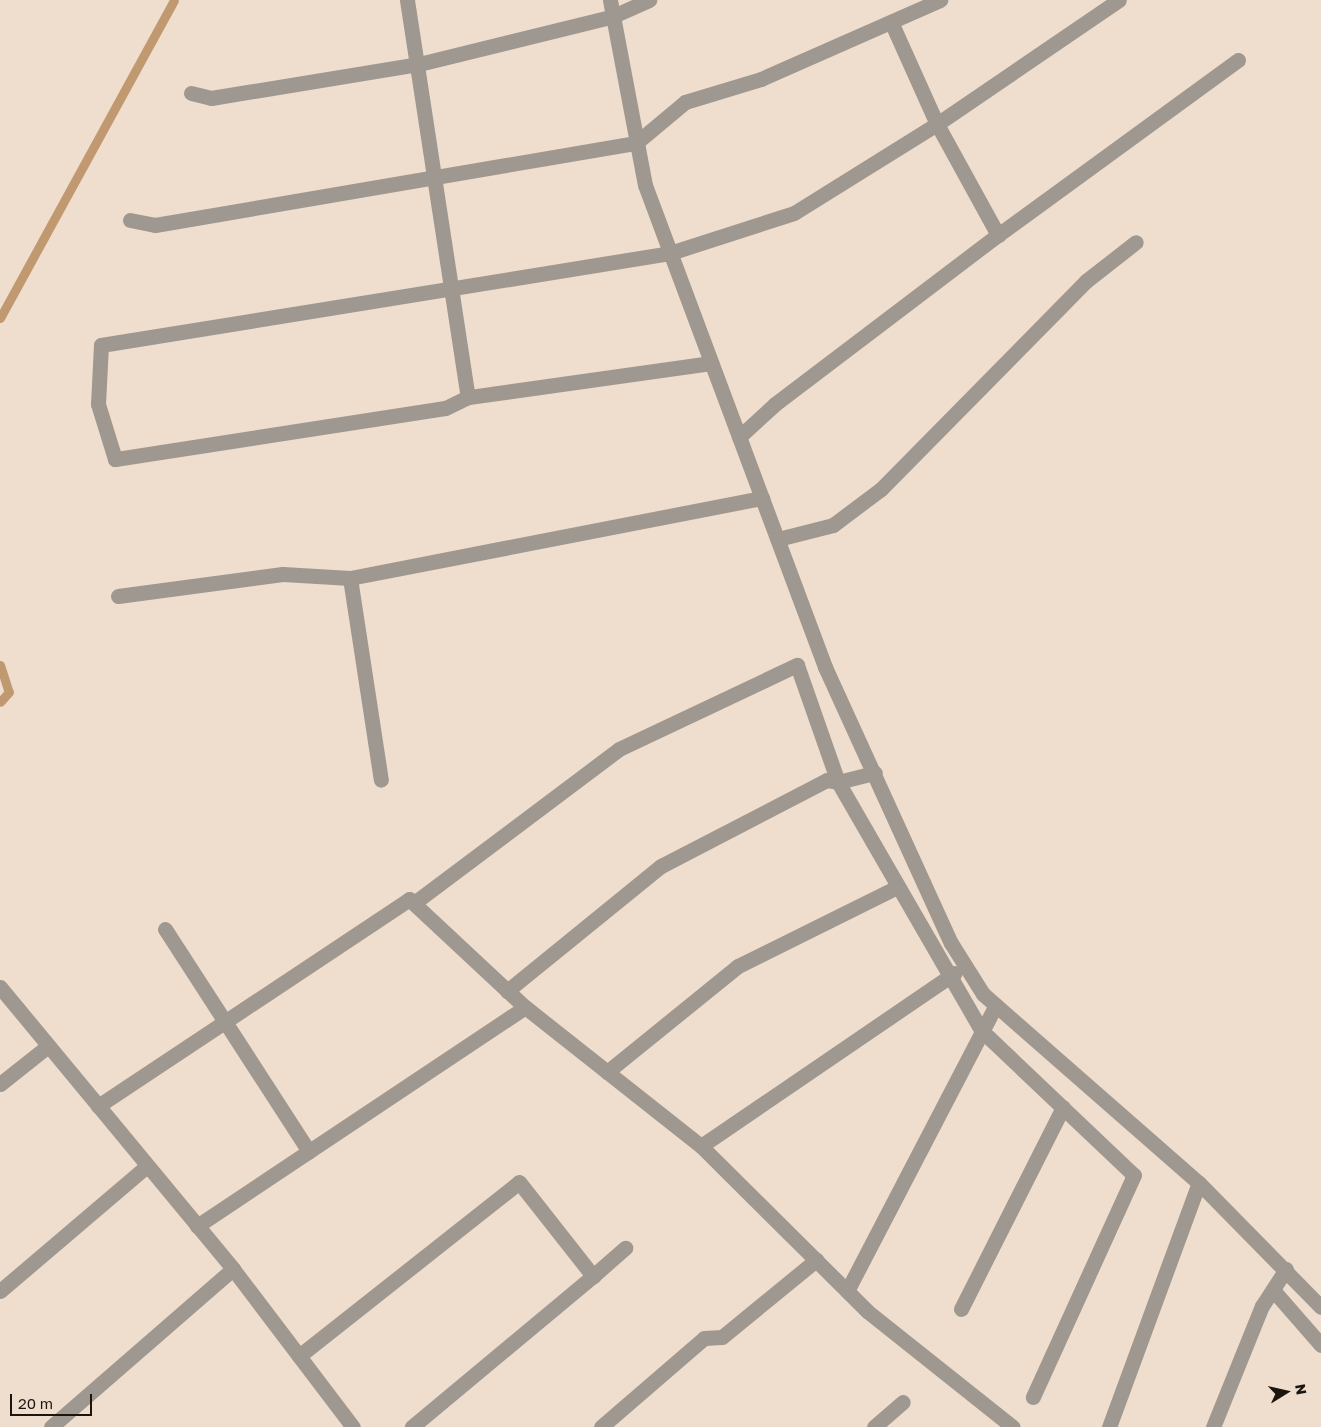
<!DOCTYPE html>
<html>
<head>
<meta charset="utf-8">
<style>
  body { margin:0 }
  #map { position:relative; width:1321px; height:1427px; overflow:hidden; background:#efdecd; font-family:"Golos Text",sans-serif }
  div>[style] { position:absolute }
  .stream>* { height:9px; margin:-4.5px; padding:0 4.5px; transform-origin:4.5px; border-radius:4.5px; background:#c19970 }
  .street>* { height:15px; margin:-7.5px; padding:0 7.5px; transform-origin:7.5px; border-radius:7.5px; background:#9f9890 }
  span { translate:-50% -50%; white-space:nowrap; text-align:center; line-height:1.15; -webkit-text-stroke:5px #efdecd; paint-order:stroke }
  .north { position:absolute; left:1261px; top:1367px; width:50px; height:50px; -webkit-text-stroke:4px #efdecd; paint-order:stroke; rotate:80deg; font-size:14px; font-weight:700; line-height:20px; text-align:center; color:#1b150f }
  .north::after { content:''; display:block; margin:auto; width:18px; height:22px; background:#1b150f; clip-path:polygon(50% 0,100% 100%,50% 72%,0 100%) }
  .scale { position:absolute; left:10px; top:1394px; width:82px; height:22px; box-sizing:border-box; border:2px solid #1b150f; border-top:0; padding-left:6px; font-size:15px; line-height:18px; white-space:nowrap; color:#1b150f; -webkit-text-stroke:4px #efdecd; paint-order:stroke }
</style>
</head>
<body>
<div id="map">
  <div class="stream">
    <i style="left:0;top:318px;width:362px;rotate:-61.3deg"></i>
    <i style="left:0;top:665px;width:28px;rotate:72deg"></i>
    <i style="left:9px;top:692px;width:13px;rotate:132deg"></i>
  </div>
  <div class="street">
    <i style="left:407px;top:0;width:402px;rotate:81.3deg"></i>
    <i style="left:610px;top:0;width:188px;rotate:79.3deg"></i>
    <i style="left:645px;top:185px;width:515px;rotate:69.52deg"></i>
    <i style="left:825px;top:667px;width:303px;rotate:65.5deg"></i>
    <i style="left:951px;top:943px;width:60px;rotate:57.9deg"></i>
    <i style="left:983px;top:994px;width:287px;rotate:41.2deg"></i>
    <i style="left:1199px;top:1183px;width:174px;rotate:45.5deg"></i>
    <i style="left:892px;top:24px;width:110px;rotate:65.8deg"></i>
    <i style="left:937px;top:124px;width:127px;rotate:61.2deg"></i>
    <i style="left:191px;top:93px;width:21px;rotate:14deg"></i>
    <i style="left:211px;top:98px;width:211px;rotate:-9.3deg"></i>
    <i style="left:419px;top:64px;width:198px;rotate:-13.8deg"></i>
    <i style="left:611px;top:17px;width:42px;rotate:-24.1deg"></i>
    <i style="left:130px;top:220px;width:25px;rotate:11deg"></i>
    <i style="left:155px;top:225px;width:488px;rotate:-9.7deg"></i>
    <i style="left:636px;top:143px;width:64px;rotate:-39.9deg"></i>
    <i style="left:685px;top:102px;width:79px;rotate:-16.8deg"></i>
    <i style="left:761px;top:79px;width:196px;rotate:-23.8deg"></i>
    <i style="left:711px;top:363px;width:245px;rotate:172deg"></i>
    <i style="left:468px;top:397px;width:25px;rotate:154deg"></i>
    <i style="left:445px;top:408px;width:334px;rotate:171.2deg"></i>
    <i style="left:115px;top:459px;width:58px;rotate:-107.2deg"></i>
    <i style="left:98px;top:404px;width:59px;rotate:-87.1deg"></i>
    <i style="left:101px;top:345px;width:576px;rotate:-9.18deg"></i>
    <i style="left:670px;top:253px;width:130px;rotate:-17.9deg"></i>
    <i style="left:794px;top:213px;width:168px;rotate:-31.9deg"></i>
    <i style="left:937px;top:124px;width:220px;rotate:-34.3deg"></i>
    <i style="left:739px;top:437px;width:49px;rotate:-42.5deg"></i>
    <i style="left:775px;top:404px;width:280px;rotate:-37.2deg"></i>
    <i style="left:998px;top:235px;width:297px;rotate:-36.1deg"></i>
    <i style="left:778px;top:539px;width:57px;rotate:-14.3deg"></i>
    <i style="left:833px;top:525px;width:60px;rotate:-36.9deg"></i>
    <i style="left:881px;top:489px;width:292px;rotate:-45.4deg"></i>
    <i style="left:1086px;top:281px;width:63px;rotate:-38deg"></i>
    <i style="left:350px;top:578px;width:204px;rotate:81.3deg"></i>
    <i style="left:118px;top:596px;width:166px;rotate:-7.6deg"></i>
    <i style="left:283px;top:574px;width:67px;rotate:3.4deg"></i>
    <i style="left:350px;top:578px;width:420px;rotate:-11deg"></i>
    <i style="left:414px;top:903px;width:256px;rotate:-36.9deg"></i>
    <i style="left:619px;top:749px;width:197px;rotate:-25.3deg"></i>
    <i style="left:797px;top:665px;width:124px;rotate:70.7deg"></i>
    <i style="left:838px;top:782px;width:288px;rotate:60deg"></i>
    <i style="left:982px;top:1031px;width:209px;rotate:43.5deg"></i>
    <i style="left:1134px;top:1175px;width:244px;rotate:114.5deg"></i>
    <i style="left:165px;top:929px;width:265px;rotate:57.1deg"></i>
    <i style="left:0;top:987px;width:366px;rotate:50.4deg"></i>
    <i style="left:233px;top:1269px;width:198px;rotate:52.8deg"></i>
    <i style="left:507px;top:991px;width:198px;rotate:-39.1deg"></i>
    <i style="left:661px;top:866px;width:187px;rotate:-27.4deg"></i>
    <i style="left:827px;top:780px;width:11px;rotate:10deg"></i>
    <i style="left:838px;top:782px;width:38px;rotate:-14deg"></i>
    <i style="left:607px;top:1072px;width:169px;rotate:-39deg"></i>
    <i style="left:738px;top:966px;width:178px;rotate:-26.4deg"></i>
    <i style="left:0;top:1084px;width:61px;rotate:-38.4deg"></i>
    <i style="left:98px;top:1106px;width:374px;rotate:-33.6deg"></i>
    <i style="left:409px;top:899px;width:158px;rotate:43deg"></i>
    <i style="left:701px;top:1146px;width:234px;rotate:44.8deg"></i>
    <i style="left:867px;top:1311px;width:186px;rotate:38.5deg"></i>
    <i style="left:197px;top:1226px;width:394px;rotate:-33.7deg"></i>
    <i style="left:525px;top:1007px;width:224px;rotate:38.3deg"></i>
    <i style="left:701px;top:1146px;width:307px;rotate:-34.3deg"></i>
    <i style="left:593px;top:1276px;width:43px;rotate:-41.2deg"></i>
    <i style="left:1273px;top:1290px;width:73px;rotate:48.9deg"></i>
    <i style="left:0;top:1291px;width:193px;rotate:-40.4deg"></i>
    <i style="left:847px;top:1291px;width:322px;rotate:-62.5deg"></i>
    <i style="left:961px;top:1309px;width:226px;rotate:-63.2deg"></i>
    <i style="left:299px;top:1356px;width:280px;rotate:-38.3deg"></i>
    <i style="left:519px;top:1182px;width:120px;rotate:51.8deg"></i>
    <i style="left:593px;top:1276px;width:236px;rotate:140.2deg"></i>
    <i style="left:51px;top:1427px;width:241px;rotate:-41deg"></i>
    <i style="left:601px;top:1427px;width:136px;rotate:-40.8deg"></i>
    <i style="left:704px;top:1338px;width:18px;rotate:-3deg"></i>
    <i style="left:722px;top:1337px;width:122px;rotate:-39.3deg"></i>
    <i style="left:874px;top:1427px;width:38px;rotate:-41deg"></i>
    <i style="left:1109px;top:1427px;width:260px;rotate:-69.8deg"></i>
    <i style="left:1213px;top:1427px;width:131px;rotate:-68deg"></i>
    <i style="left:1262px;top:1306px;width:44px;rotate:-57deg"></i>
  </div>
  <div class="north">N</div>
  <div class="scale">20 m</div>
</div>
</body>
</html>
